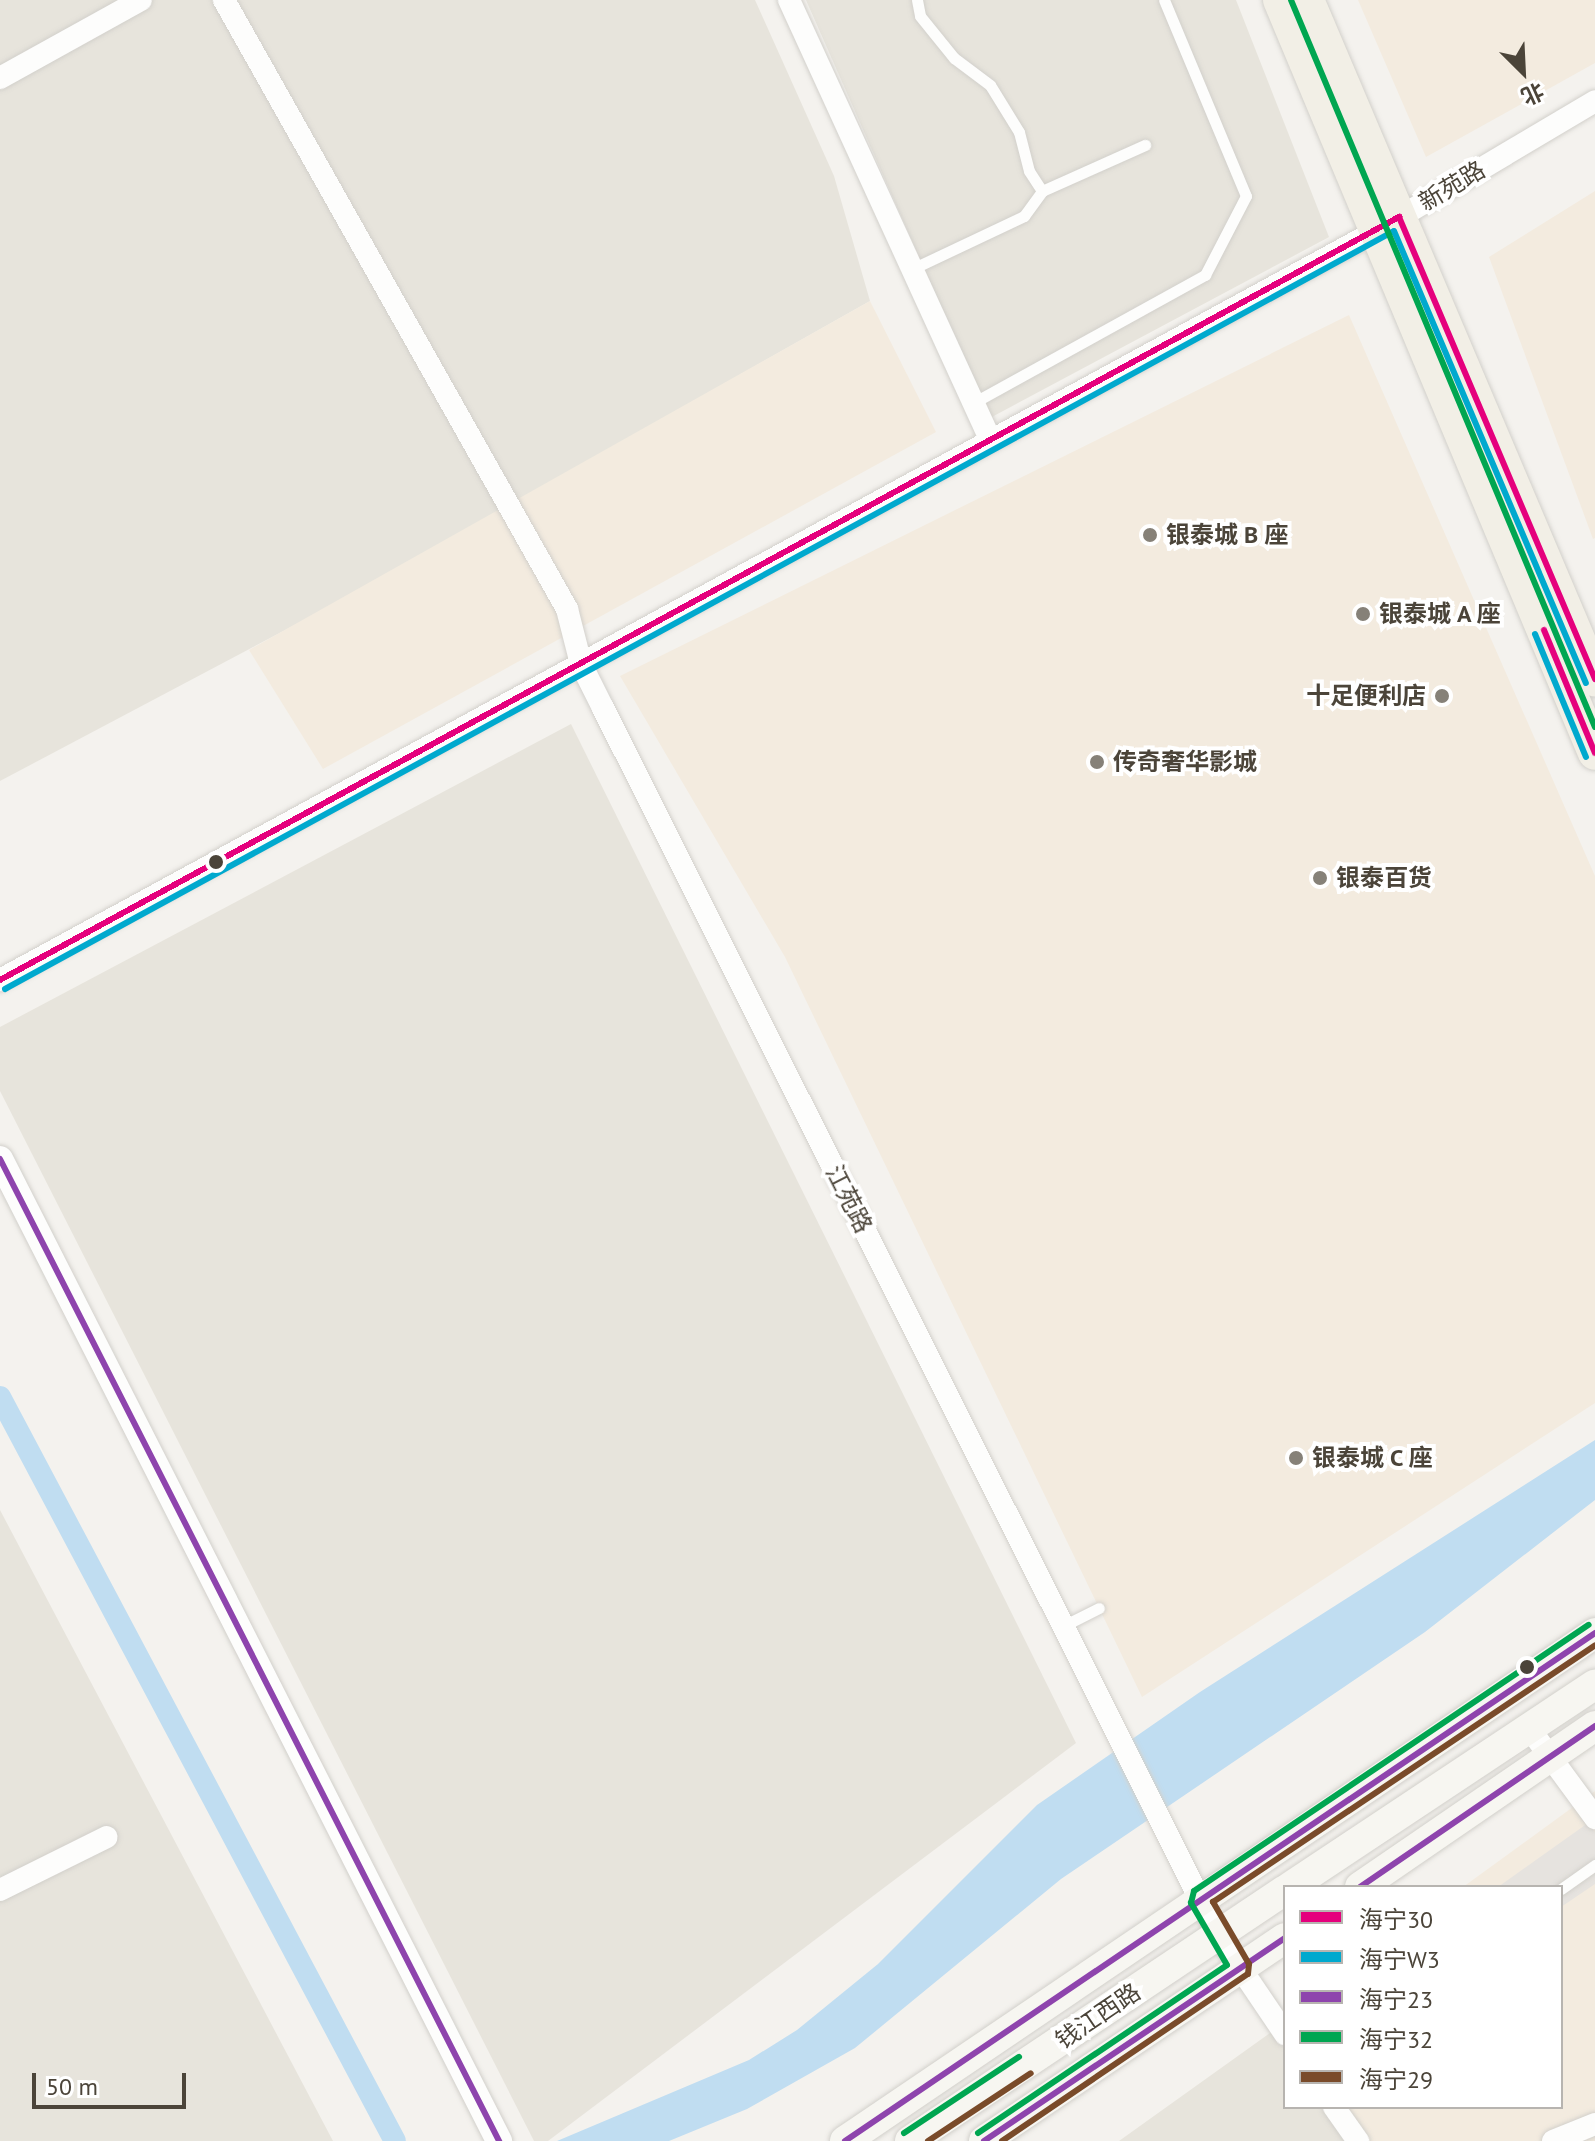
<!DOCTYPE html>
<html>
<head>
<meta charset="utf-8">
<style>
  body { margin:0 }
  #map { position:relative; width:1595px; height:2141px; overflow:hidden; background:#f4f2ee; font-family:"PT Sans","Noto Sans SC",sans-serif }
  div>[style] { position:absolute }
  .residential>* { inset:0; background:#e7e4dc }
  .commercial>* { inset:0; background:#f3ebdf }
  .parking>* { inset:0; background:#e6e3df }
  .water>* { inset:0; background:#c0ddf1 }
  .canal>* { height:22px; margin:-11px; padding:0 11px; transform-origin:11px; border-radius:11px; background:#c0ddf1 }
  .roads { filter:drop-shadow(0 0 2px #d2d0cb) drop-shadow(0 0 2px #d2d0cb) }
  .service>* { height:11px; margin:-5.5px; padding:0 5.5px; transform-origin:5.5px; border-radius:5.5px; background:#fdfdfc }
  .minor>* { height:22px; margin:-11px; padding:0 11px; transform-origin:11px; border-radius:11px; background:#fdfdfc }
  .tertiary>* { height:26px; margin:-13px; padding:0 13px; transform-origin:13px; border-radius:13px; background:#fdfdfc }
  .secondary>* { height:30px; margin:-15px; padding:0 15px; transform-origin:15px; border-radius:15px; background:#f7f6f1 }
  .primary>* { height:34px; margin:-17px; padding:0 17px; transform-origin:17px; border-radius:17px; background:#f2efe6 }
  .bus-1>* { height:6px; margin:-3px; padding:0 3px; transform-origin:3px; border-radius:3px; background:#e5007d }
  .bus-2>* { height:6px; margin:-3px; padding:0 3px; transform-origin:3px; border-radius:3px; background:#00a9ce }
  .bus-3>* { height:6px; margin:-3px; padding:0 3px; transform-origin:3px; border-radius:3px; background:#8e44ad }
  .bus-4>* { height:6px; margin:-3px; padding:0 3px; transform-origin:3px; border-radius:3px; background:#00a651 }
  .bus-5>* { height:6px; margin:-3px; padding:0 3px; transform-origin:3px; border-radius:3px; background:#7a4b2a }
  .dots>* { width:22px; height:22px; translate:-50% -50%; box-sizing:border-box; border:4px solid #fff; border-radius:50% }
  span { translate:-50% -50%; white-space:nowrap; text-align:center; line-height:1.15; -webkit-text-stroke:8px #fff; paint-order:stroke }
  .street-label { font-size:24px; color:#4b4439 }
  .poi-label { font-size:24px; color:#4b4439; font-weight:700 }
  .left { translate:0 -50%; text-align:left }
  .right { translate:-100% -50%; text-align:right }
  .legend { position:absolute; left:1283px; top:1885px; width:280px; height:224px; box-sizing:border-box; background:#fff; border:2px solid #b7b4b0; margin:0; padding:10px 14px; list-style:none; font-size:24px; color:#4b4439 }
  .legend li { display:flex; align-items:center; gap:16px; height:40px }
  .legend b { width:40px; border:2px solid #b7b4b0 }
  .north { position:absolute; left:1483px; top:32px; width:80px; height:80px; -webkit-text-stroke:6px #fff; paint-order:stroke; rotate:156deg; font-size:22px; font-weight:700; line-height:32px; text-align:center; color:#4b4439 }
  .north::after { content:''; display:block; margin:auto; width:28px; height:36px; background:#4b4439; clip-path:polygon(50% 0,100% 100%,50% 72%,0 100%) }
  .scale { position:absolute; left:32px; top:2073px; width:154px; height:36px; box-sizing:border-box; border:4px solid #4b4439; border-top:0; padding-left:10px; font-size:24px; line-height:28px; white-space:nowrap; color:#4b4439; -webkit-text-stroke:6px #fff; paint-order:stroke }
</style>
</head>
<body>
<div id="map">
  <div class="residential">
    <i style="clip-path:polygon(0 0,755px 0,834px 176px,870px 301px,327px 608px,0 781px)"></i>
    <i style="clip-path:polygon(806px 0,1236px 0,1329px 237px,990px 418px)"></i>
    <i style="clip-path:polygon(571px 724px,1076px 1743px,548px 2141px,534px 2141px,0 1091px,0 1027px)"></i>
    <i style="clip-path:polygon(0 1510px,333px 2141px,0 2141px)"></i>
    <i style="clip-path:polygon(1284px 2023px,1285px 2107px,1338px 2107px,1360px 2141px,1119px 2141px)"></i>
  </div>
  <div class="commercial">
    <i style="clip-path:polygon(1358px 0,1595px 0,1595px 63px,1426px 157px)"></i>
    <i style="clip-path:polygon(1595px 191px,1595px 538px,1593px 539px,1489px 257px)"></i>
    <i style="clip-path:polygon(870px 301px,936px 432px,323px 769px,249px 650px)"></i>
    <i style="clip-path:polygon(1349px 315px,1595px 876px,1595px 1403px,1142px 1697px,785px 957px,620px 676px)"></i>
    <i style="clip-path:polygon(1595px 1791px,1595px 2141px,1360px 2141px,1338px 2107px,1561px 2107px,1561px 1887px,1463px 1887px)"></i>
  </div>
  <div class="parking">
    <i style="clip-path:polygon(1588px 1823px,1595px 1832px,1595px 1884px,1561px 1907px,1561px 1887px,1498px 1887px)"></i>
  </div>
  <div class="water">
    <i style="clip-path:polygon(1595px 1440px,1595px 1500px,1425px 1632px,1061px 1879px,855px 2048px,747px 2109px,669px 2141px,557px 2141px,749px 2060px,797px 2030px,878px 1964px,1037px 1805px,1200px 1692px)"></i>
  </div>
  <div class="canal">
    <i style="left:0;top:1397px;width:842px;rotate:62.04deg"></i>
  </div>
  <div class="roads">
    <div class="service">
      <i style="left:917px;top:0;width:16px;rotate:79deg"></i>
      <i style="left:920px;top:16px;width:54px;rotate:51deg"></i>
      <i style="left:954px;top:58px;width:45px;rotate:36.9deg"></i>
      <i style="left:990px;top:85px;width:55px;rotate:58.3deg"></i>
      <i style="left:1019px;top:132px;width:40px;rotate:75.6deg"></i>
      <i style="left:1029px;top:171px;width:24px;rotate:57deg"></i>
      <i style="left:912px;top:269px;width:124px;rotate:-25.3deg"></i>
      <i style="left:1024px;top:216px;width:31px;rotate:-54deg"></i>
      <i style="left:1042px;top:191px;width:113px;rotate:-24.1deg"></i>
      <i style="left:973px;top:403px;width:265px;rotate:-28.9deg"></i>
      <i style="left:1205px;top:275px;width:89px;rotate:-62.6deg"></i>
      <i style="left:1246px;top:196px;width:212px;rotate:-112.7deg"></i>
      <i style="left:1063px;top:1626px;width:40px;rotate:-26.6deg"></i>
      <i style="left:1561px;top:1889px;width:42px;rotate:-35.2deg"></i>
    </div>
    <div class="minor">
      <i style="left:224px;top:0;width:699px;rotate:60.61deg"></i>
      <i style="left:567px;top:609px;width:57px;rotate:75.7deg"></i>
      <i style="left:581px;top:664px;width:49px;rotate:63.4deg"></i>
      <i style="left:603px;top:708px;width:1372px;rotate:63.38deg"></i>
      <i style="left:1218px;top:1935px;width:120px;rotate:55.9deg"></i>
      <i style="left:789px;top:0;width:481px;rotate:65.4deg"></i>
      <i style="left:0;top:78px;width:161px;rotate:-29deg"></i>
      <i style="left:0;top:980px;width:1569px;rotate:-28.56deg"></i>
      <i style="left:1378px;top:230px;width:252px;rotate:-30.7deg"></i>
      <i style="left:1529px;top:1728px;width:112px;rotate:53.7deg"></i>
      <i style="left:0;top:1890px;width:119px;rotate:-26.4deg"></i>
      <i style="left:1334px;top:2107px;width:42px;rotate:54.8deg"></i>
      <i style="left:1553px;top:2141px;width:45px;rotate:-22deg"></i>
    </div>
    <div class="tertiary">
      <i style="left:0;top:1159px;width:1102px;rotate:63.06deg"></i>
    </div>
    <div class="secondary">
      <i style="left:1290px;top:1887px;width:366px;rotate:-33.6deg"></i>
      <i style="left:1360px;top:1887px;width:285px;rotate:-34.4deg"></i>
      <i style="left:845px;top:2141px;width:906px;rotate:-34.11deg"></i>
      <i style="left:910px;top:2141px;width:451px;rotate:-33.8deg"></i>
      <i style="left:984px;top:2141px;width:363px;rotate:-34deg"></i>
    </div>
    <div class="primary">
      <i style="left:1280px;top:0;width:816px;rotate:67.3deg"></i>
      <i style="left:1307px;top:0;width:738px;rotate:67.02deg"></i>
    </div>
  </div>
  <div class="bus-1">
    <i style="left:1544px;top:630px;width:133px;rotate:67.5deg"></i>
    <i style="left:0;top:980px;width:1594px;rotate:-28.61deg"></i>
    <i style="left:1399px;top:217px;width:502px;rotate:67.01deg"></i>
  </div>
  <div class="bus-2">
    <i style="left:1535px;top:634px;width:133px;rotate:67.5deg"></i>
    <i style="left:5px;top:989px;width:1582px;rotate:-28.62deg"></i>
    <i style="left:1394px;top:231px;width:491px;rotate:67deg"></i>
  </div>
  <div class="bus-3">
    <i style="left:0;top:1159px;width:1102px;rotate:63.06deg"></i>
    <i style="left:1360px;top:1887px;width:285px;rotate:-34.4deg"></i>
    <i style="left:845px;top:2141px;width:906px;rotate:-34.11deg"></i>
    <i style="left:984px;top:2141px;width:363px;rotate:-34deg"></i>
  </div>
  <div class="bus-4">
    <i style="left:1291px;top:0;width:788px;rotate:67.31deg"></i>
    <i style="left:904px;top:2133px;width:138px;rotate:-33.5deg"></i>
    <i style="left:978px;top:2133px;width:300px;rotate:-34deg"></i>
    <i style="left:1227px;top:1965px;width:72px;rotate:-120.1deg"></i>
    <i style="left:1191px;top:1903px;width:12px;rotate:-76deg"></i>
    <i style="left:1194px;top:1891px;width:476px;rotate:-34deg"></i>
  </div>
  <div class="bus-5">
    <i style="left:928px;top:2141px;width:123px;rotate:-33.4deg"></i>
    <i style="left:1002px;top:2141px;width:297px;rotate:-34.2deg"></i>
    <i style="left:1248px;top:1974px;width:10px;rotate:-84deg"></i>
    <i style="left:1249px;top:1964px;width:72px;rotate:-120.1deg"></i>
    <i style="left:1213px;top:1902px;width:460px;rotate:-33.9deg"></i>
  </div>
  <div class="dots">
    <i style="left:1150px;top:535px;background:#868178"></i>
    <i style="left:1363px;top:614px;background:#868178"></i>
    <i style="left:1442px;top:696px;background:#868178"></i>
    <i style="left:1097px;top:762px;background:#868178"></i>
    <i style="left:216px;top:862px;background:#4b4439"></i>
    <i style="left:1320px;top:878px;background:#868178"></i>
    <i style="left:1296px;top:1458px;background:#868178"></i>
    <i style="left:1527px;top:1667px;background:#4b4439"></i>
  </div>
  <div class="street-label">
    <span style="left:1452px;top:186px;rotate:-31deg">新苑路</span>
    <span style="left:849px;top:1199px;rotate:63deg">江苑路</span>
    <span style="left:1098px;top:2016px;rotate:-34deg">钱江西路</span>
  </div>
  <div class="poi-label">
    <span class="left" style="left:1166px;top:535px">银泰城 B 座</span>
    <span class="left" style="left:1379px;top:614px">银泰城 A 座</span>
    <span class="right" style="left:1426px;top:696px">十足便利店</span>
    <span class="left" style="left:1113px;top:762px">传奇奢华影城</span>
    <span class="left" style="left:1336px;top:878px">银泰百货</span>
    <span class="left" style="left:1312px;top:1458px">银泰城 C 座</span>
  </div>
  <ul class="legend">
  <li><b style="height:10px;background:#e5007d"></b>海宁30</li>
  <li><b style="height:10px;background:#00a9ce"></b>海宁W3</li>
  <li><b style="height:10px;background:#8e44ad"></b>海宁23</li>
  <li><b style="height:10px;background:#00a651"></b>海宁32</li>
  <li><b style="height:10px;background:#7a4b2a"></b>海宁29</li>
  </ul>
  <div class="north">北</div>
  <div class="scale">50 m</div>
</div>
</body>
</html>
